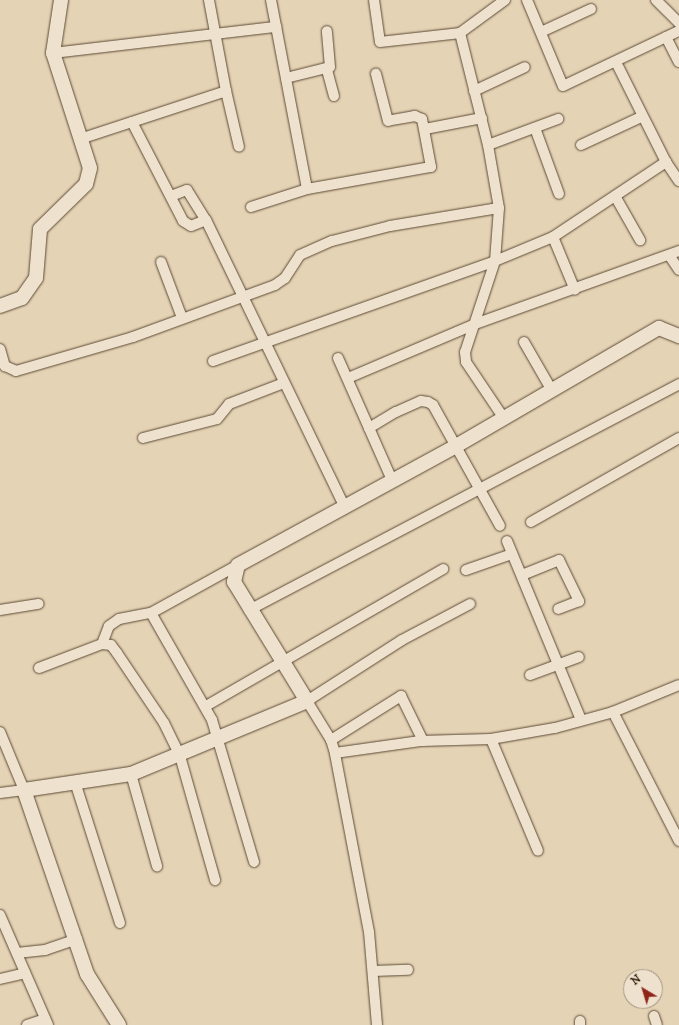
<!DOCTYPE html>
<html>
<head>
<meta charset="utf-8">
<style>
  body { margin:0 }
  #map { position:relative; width:679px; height:1025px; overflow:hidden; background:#e5d3b5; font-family:"IM FELL DW Pica",serif }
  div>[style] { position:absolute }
  .roads { filter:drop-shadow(0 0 1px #5c4a35) drop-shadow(0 0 1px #5c4a35) }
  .street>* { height:10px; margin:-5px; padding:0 5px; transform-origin:5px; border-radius:5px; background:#eee2cf }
  .secondary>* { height:14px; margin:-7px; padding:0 7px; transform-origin:7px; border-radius:7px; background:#eee2cf }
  span { translate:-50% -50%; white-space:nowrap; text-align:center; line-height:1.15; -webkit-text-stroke:3px #eee2cf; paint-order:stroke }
  .north { position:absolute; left:623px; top:969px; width:40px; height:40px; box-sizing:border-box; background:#eee2cf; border:1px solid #a19380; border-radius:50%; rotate:322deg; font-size:11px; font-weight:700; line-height:16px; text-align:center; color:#2e1d0a }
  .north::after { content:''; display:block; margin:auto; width:14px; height:18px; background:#8f2418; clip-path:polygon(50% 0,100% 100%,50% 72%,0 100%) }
</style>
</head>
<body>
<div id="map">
  <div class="roads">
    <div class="street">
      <i style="left:271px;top:0;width:192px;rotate:79.2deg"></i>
      <i style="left:374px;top:0;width:42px;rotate:81.9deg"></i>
      <i style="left:380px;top:42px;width:81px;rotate:-6.4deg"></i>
      <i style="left:460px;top:33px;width:56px;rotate:-36.3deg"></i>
      <i style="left:527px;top:0;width:93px;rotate:67.3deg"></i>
      <i style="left:563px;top:86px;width:128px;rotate:-25.4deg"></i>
      <i style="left:656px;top:0;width:33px;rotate:45deg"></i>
      <i style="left:541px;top:32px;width:55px;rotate:-24.7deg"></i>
      <i style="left:460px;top:33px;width:115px;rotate:76deg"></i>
      <i style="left:488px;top:145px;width:64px;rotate:80.1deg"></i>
      <i style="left:499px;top:208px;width:53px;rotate:94.3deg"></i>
      <i style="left:495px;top:261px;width:96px;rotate:108.2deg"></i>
      <i style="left:465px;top:352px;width:10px;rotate:84deg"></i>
      <i style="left:466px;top:362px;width:66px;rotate:56.1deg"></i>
      <i style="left:666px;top:37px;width:28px;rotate:63deg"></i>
      <i style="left:53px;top:53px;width:225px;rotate:-6.7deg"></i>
      <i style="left:327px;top:70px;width:27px;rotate:75deg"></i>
      <i style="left:286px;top:78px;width:45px;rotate:-14deg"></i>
      <i style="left:330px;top:67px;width:36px;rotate:-95deg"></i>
      <i style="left:226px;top:91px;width:57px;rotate:76.9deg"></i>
      <i style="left:474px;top:91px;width:56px;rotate:-25.2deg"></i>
      <i style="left:132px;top:122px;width:111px;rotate:62.7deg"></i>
      <i style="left:183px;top:221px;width:9px;rotate:32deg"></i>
      <i style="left:191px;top:226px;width:16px;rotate:-22deg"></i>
      <i style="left:206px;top:220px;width:318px;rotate:64.2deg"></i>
      <i style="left:535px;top:128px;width:70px;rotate:70deg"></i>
      <i style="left:425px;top:129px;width:58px;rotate:-10.9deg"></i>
      <i style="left:80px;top:139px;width:154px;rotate:-18.2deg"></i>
      <i style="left:226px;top:91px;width:93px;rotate:-100.6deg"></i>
      <i style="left:488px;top:145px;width:75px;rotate:-20.4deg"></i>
      <i style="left:581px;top:145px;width:66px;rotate:-25deg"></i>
      <i style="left:666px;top:162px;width:23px;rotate:56deg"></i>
      <i style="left:171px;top:196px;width:17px;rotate:-21deg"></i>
      <i style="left:187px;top:190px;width:36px;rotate:58deg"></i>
      <i style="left:615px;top:196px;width:51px;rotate:60.4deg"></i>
      <i style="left:251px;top:207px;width:59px;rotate:-17.8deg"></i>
      <i style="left:307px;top:189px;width:126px;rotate:-10.1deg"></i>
      <i style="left:431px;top:167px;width:49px;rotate:-100.6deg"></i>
      <i style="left:422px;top:119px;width:8px;rotate:-157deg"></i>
      <i style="left:415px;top:116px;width:27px;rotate:170deg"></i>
      <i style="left:388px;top:121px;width:49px;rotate:-104.3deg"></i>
      <i style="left:553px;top:237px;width:57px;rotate:67.5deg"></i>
      <i style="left:669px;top:255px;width:18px;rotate:56deg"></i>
      <i style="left:161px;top:262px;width:60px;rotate:69.4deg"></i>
      <i style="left:524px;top:342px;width:54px;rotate:60.1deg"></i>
      <i style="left:0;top:349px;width:18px;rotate:74deg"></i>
      <i style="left:5px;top:366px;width:12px;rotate:24deg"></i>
      <i style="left:16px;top:371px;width:122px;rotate:-16.2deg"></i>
      <i style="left:133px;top:337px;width:151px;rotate:-20.1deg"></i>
      <i style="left:275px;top:285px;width:12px;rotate:-35deg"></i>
      <i style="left:285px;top:278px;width:27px;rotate:-57deg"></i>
      <i style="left:300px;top:255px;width:35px;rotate:-24deg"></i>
      <i style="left:332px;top:241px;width:60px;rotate:-14.5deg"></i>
      <i style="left:390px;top:226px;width:110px;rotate:-9.4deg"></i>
      <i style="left:338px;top:358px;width:77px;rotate:66.1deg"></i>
      <i style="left:213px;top:361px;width:299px;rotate:-19.5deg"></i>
      <i style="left:495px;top:261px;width:63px;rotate:-22.5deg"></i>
      <i style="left:553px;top:237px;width:136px;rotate:-33.6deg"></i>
      <i style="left:666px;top:162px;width:112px;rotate:-116.6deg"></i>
      <i style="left:348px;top:378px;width:138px;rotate:-23deg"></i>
      <i style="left:475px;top:324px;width:217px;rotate:-19.7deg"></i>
      <i style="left:143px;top:438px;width:76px;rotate:-14.4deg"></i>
      <i style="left:217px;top:419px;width:19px;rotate:-51deg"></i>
      <i style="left:229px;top:404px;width:59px;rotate:-20.9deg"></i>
      <i style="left:392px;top:480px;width:57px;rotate:-113.9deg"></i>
      <i style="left:369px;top:428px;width:31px;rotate:-31deg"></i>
      <i style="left:396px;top:412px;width:27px;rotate:-24deg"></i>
      <i style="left:421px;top:401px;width:7px;rotate:8deg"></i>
      <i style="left:428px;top:402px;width:6px;rotate:31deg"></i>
      <i style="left:433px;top:405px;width:138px;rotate:61deg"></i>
      <i style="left:531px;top:522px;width:170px;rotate:-29.6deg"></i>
      <i style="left:507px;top:541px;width:194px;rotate:67.5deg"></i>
      <i style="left:466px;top:570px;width:49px;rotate:-19.2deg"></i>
      <i style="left:522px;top:575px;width:40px;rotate:-22deg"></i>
      <i style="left:559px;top:560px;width:46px;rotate:64deg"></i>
      <i style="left:579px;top:601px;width:22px;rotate:159deg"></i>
      <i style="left:0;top:610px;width:39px;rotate:-9deg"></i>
      <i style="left:249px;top:610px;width:486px;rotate:-27.7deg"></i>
      <i style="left:151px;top:613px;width:123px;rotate:60.3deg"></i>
      <i style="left:212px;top:720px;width:148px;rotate:73.5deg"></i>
      <i style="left:102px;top:644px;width:19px;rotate:-69deg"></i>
      <i style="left:109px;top:626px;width:12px;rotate:-35deg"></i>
      <i style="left:119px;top:619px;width:33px;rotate:-11deg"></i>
      <i style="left:151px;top:613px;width:99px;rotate:-28.9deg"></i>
      <i style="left:39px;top:668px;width:67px;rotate:-20.9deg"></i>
      <i style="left:102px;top:644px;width:9px;rotate:6deg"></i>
      <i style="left:111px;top:645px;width:10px;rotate:53deg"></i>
      <i style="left:117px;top:653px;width:84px;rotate:56.1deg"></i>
      <i style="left:164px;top:723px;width:37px;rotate:64deg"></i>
      <i style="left:180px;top:756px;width:129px;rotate:74.2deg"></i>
      <i style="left:530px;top:675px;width:52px;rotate:-20.2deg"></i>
      <i style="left:206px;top:706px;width:274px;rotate:-30deg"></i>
      <i style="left:613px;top:712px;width:145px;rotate:62.9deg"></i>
      <i style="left:0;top:732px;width:63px;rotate:67.5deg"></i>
      <i style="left:24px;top:790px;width:24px;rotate:173deg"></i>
      <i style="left:491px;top:739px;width:121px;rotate:67.2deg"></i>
      <i style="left:331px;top:740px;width:83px;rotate:-32.2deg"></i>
      <i style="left:401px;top:696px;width:50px;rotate:63.9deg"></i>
      <i style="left:335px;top:753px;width:86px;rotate:-8deg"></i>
      <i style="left:420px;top:741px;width:71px;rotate:-1.6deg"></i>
      <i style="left:491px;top:739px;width:65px;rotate:-9.8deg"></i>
      <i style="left:555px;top:728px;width:60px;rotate:-15.4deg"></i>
      <i style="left:613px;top:712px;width:71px;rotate:-22.2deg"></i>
      <i style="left:131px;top:774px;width:96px;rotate:74.2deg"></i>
      <i style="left:75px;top:782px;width:148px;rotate:72.3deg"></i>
      <i style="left:0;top:915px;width:120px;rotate:66.4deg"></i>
      <i style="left:17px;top:953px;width:28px;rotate:-6deg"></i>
      <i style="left:45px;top:950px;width:34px;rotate:-19deg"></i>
      <i style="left:373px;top:971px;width:35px;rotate:-2deg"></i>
      <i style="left:0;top:979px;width:26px;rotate:-13deg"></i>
      <i style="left:654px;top:1016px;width:9px;rotate:72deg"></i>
      <i style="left:27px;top:1025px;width:19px;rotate:-18deg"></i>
      <i style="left:377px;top:1025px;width:93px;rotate:-94.9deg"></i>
      <i style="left:369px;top:932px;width:182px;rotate:-100.8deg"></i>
      <i style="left:335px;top:753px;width:14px;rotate:-107deg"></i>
      <i style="left:331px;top:740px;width:46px;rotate:-121.6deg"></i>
      <i style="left:307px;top:701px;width:113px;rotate:-32.7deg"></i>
      <i style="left:402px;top:640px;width:77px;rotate:-27.9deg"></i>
      <i style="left:580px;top:1025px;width:4px;rotate:-90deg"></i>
    </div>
    <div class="secondary">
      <i style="left:0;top:306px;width:23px;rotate:-20deg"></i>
      <i style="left:22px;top:298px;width:24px;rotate:-55deg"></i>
      <i style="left:36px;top:278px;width:49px;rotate:-85.3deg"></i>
      <i style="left:40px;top:229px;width:64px;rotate:-44.4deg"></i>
      <i style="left:86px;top:184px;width:16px;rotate:-76deg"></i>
      <i style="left:90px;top:168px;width:121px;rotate:-107.8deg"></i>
      <i style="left:53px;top:53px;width:54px;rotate:-81.4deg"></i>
      <i style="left:119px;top:1025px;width:60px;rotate:-122.1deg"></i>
      <i style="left:87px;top:974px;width:194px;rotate:-108.9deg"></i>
      <i style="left:24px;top:790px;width:108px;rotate:-8.5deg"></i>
      <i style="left:131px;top:774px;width:191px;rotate:-22.5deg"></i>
      <i style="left:307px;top:701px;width:140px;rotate:-121.5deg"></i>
      <i style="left:234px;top:582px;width:17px;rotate:-77deg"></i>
      <i style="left:238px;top:565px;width:248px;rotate:-28.6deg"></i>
      <i style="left:456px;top:446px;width:235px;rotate:-30.2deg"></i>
      <i style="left:659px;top:328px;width:22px;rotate:22deg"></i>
    </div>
  </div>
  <div class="north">N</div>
</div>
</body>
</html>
